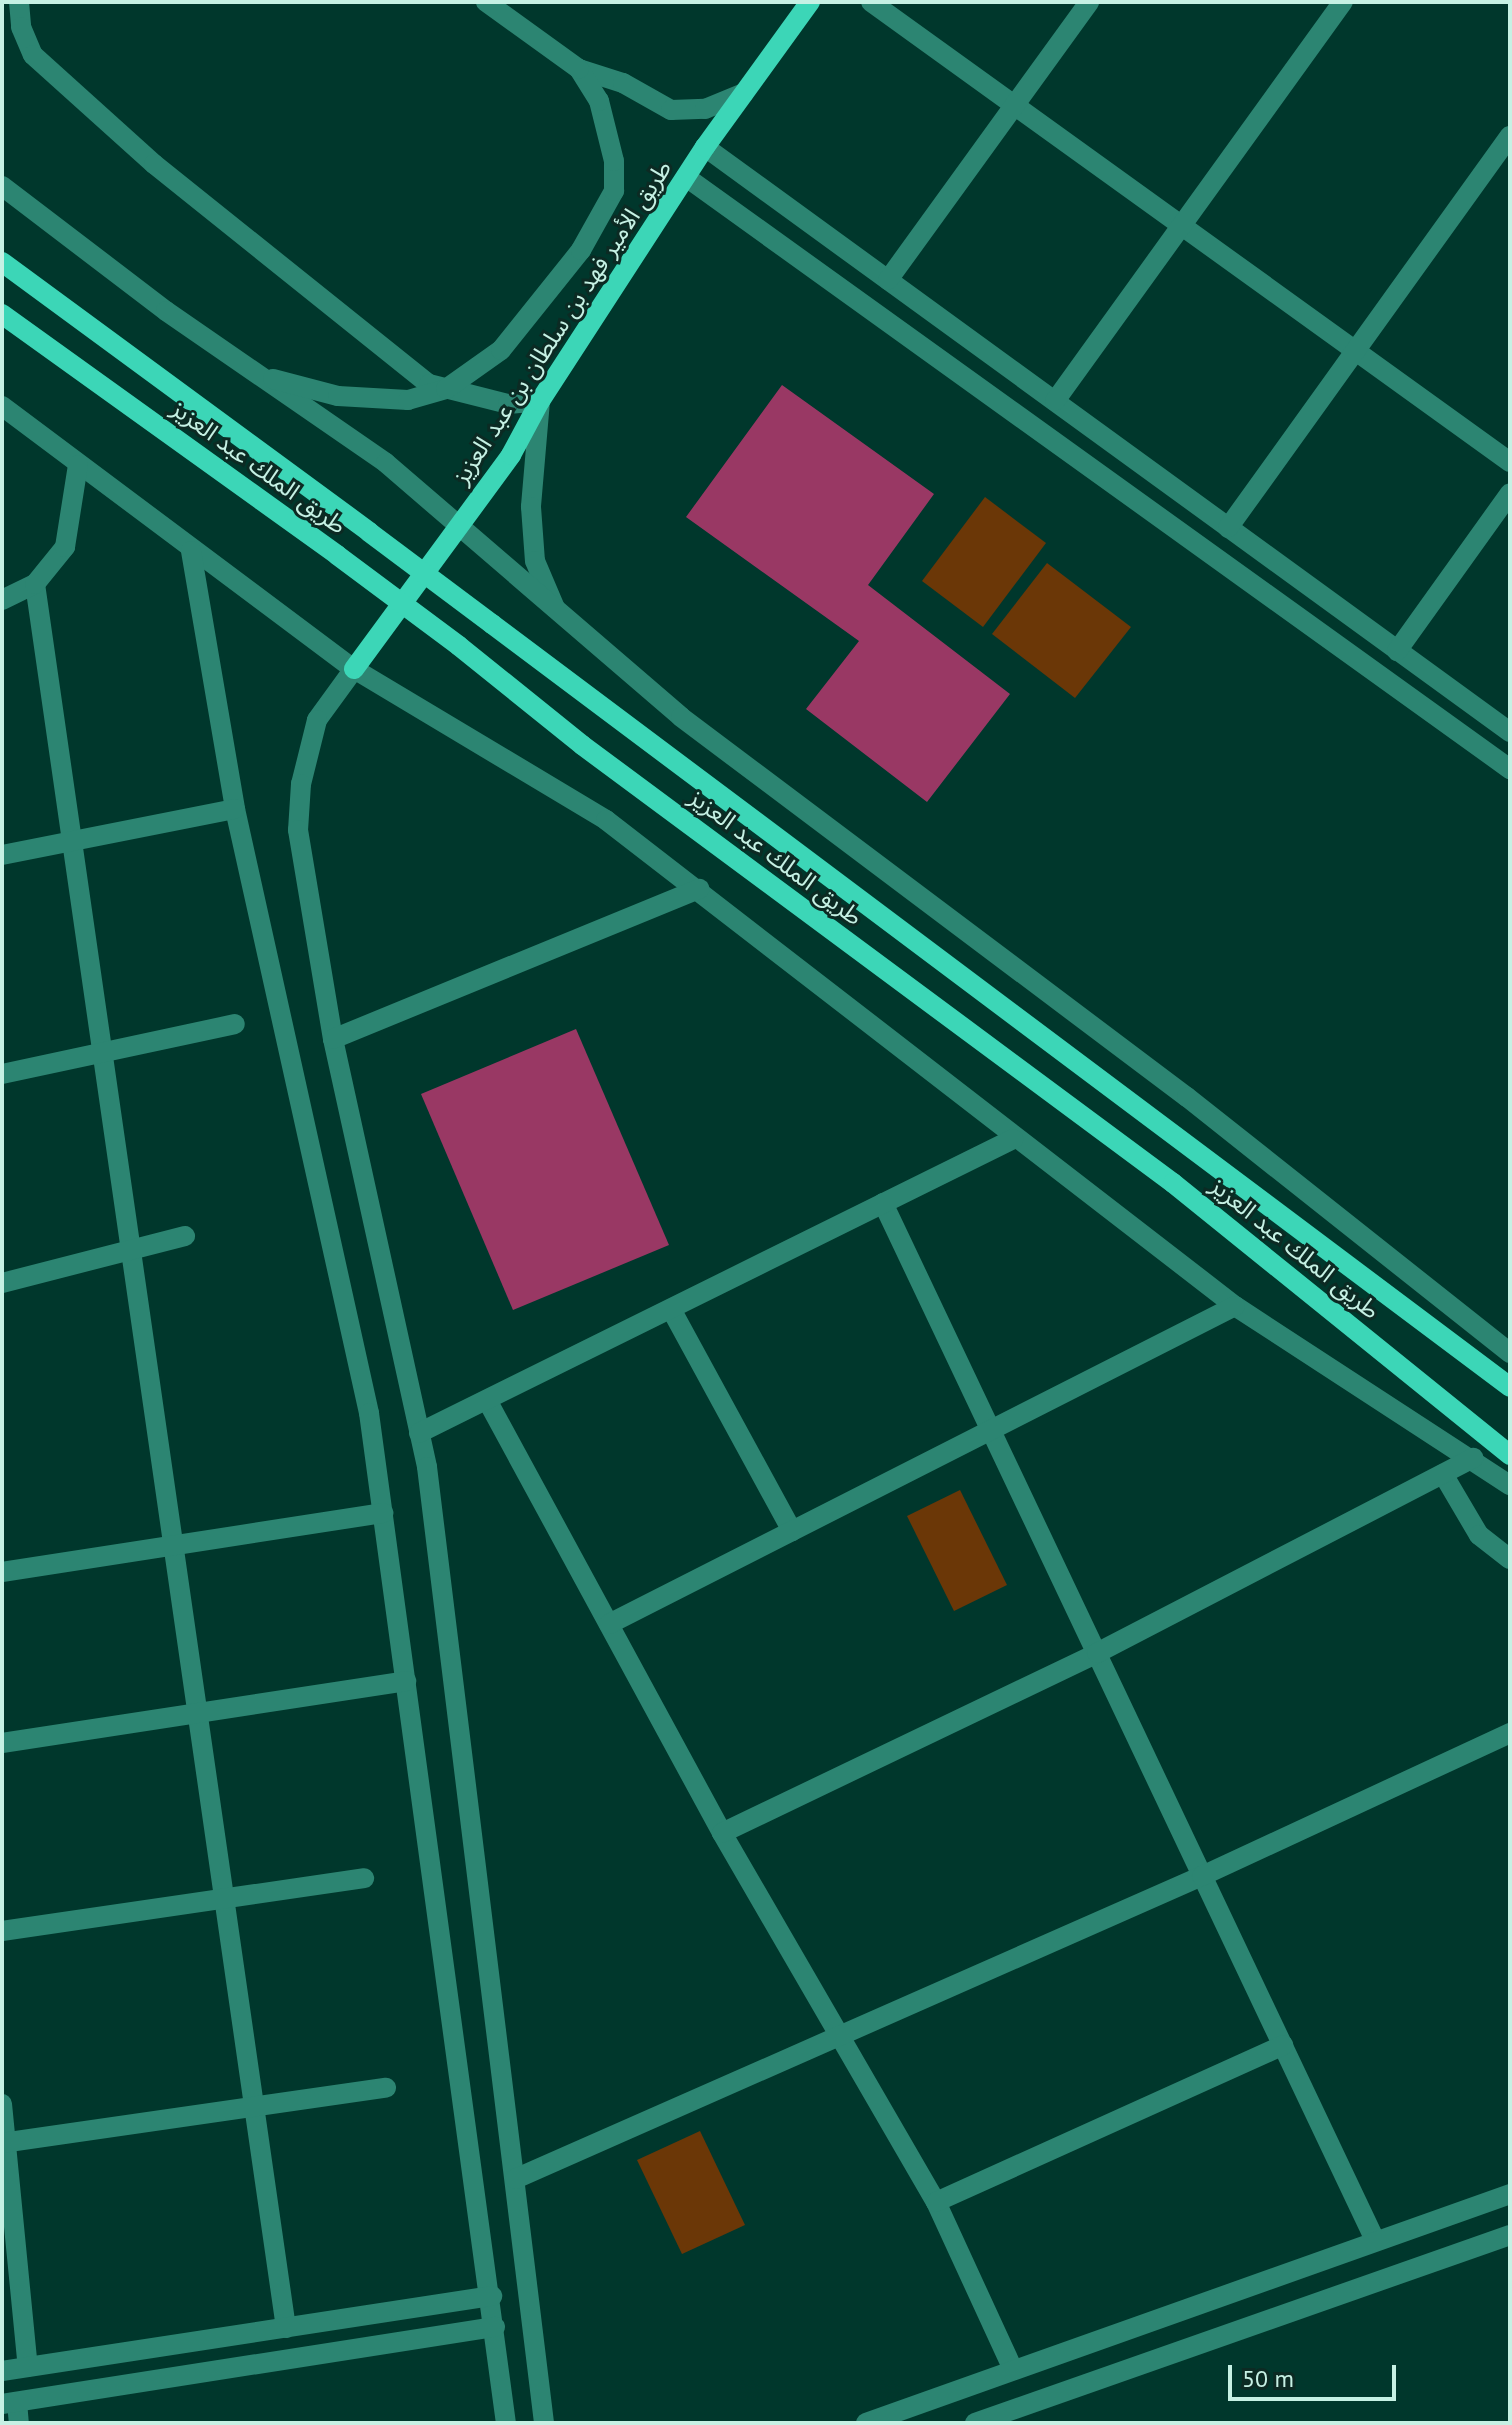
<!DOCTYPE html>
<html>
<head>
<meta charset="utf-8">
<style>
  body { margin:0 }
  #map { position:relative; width:1512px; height:2425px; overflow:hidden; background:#00372c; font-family:"PT Sans","Noto Sans Arabic",sans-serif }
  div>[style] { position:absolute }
  .green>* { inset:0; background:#6b3707 }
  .building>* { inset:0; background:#993864 }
  .minor>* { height:20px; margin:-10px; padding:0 10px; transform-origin:10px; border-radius:10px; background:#2c8572 }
  .major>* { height:20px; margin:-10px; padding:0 10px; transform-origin:10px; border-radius:10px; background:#3cd6b7 }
  .major-bridge>* { height:20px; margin:-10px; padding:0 10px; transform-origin:10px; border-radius:10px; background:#3cd6b7 }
  span { translate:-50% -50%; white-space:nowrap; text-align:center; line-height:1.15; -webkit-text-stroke:6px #0c2a23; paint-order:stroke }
  .street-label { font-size:24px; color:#c6f1e4 }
  .frame { position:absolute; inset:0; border:4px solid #c6f1e4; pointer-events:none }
  .scale { position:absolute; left:1228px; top:2365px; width:168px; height:36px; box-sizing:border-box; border:4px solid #c6f1e4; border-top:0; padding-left:10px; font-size:24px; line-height:28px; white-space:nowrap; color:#c6f1e4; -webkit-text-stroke:6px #0c2a23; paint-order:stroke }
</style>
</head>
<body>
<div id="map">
  <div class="green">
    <i style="clip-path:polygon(985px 497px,1046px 543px,983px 627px,922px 581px)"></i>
    <i style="clip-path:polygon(1047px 563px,1131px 627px,1075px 698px,992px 634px)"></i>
    <i style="clip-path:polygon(960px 1490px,1007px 1585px,954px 1611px,907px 1516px)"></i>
    <i style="clip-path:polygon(700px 2131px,745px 2225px,682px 2254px,637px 2160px)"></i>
  </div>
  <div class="building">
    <i style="clip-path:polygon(782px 385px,934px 494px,868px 585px,1010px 694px,927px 802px,806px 709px,859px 641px,686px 517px)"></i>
    <i style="clip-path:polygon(576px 1029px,669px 1245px,513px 1310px,421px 1094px)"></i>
  </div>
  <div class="minor">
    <i style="left:19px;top:2px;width:25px;rotate:85deg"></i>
    <i style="left:21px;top:27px;width:30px;rotate:67deg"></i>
    <i style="left:33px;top:55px;width:163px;rotate:42deg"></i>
    <i style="left:154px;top:164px;width:352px;rotate:38.7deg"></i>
    <i style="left:429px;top:384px;width:81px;rotate:14.2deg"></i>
    <i style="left:508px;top:404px;width:32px;rotate:-5deg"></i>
    <i style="left:540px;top:401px;width:106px;rotate:94.9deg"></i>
    <i style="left:531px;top:507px;width:54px;rotate:85.8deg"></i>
    <i style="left:535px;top:561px;width:51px;rotate:66.9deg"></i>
    <i style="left:871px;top:2px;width:787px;rotate:35.75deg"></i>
    <i style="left:579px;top:69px;width:46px;rotate:17.7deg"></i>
    <i style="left:623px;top:83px;width:55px;rotate:29.4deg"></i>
    <i style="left:671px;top:110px;width:34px;rotate:-2deg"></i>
    <i style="left:705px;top:109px;width:42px;rotate:-22.3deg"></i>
    <i style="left:705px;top:147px;width:995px;rotate:36.01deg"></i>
    <i style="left:686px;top:177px;width:1015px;rotate:35.7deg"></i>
    <i style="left:2px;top:186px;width:206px;rotate:37.3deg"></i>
    <i style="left:166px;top:311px;width:267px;rotate:34.6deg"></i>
    <i style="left:386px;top:463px;width:389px;rotate:40.7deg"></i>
    <i style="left:681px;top:717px;width:633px;rotate:36.91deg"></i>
    <i style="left:1187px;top:1097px;width:412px;rotate:38.4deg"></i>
    <i style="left:888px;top:280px;width:343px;rotate:-54.1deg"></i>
    <i style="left:273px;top:379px;width:67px;rotate:14.7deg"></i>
    <i style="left:338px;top:396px;width:70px;rotate:3.3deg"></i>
    <i style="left:408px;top:400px;width:40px;rotate:-16deg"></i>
    <i style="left:446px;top:389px;width:67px;rotate:-35.3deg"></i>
    <i style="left:501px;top:350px;width:128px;rotate:-51.3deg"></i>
    <i style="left:581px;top:250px;width:68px;rotate:-60.8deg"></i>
    <i style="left:614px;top:191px;width:30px;rotate:-90deg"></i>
    <i style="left:614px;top:161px;width:62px;rotate:-104deg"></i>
    <i style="left:599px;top:101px;width:38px;rotate:-122deg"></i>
    <i style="left:579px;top:69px;width:115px;rotate:-144.2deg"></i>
    <i style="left:1055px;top:401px;width:492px;rotate:-54.2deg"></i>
    <i style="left:2px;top:406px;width:439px;rotate:36.8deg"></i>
    <i style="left:354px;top:669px;width:294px;rotate:30.9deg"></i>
    <i style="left:606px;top:820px;width:795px;rotate:37.69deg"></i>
    <i style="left:1235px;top:1306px;width:328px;rotate:33.1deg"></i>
    <i style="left:1228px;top:528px;width:483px;rotate:-54.3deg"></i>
    <i style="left:191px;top:551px;width:262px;rotate:80.3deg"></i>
    <i style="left:235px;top:809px;width:619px;rotate:77.49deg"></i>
    <i style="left:369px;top:1413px;width:1019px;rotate:82.28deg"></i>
    <i style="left:35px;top:584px;width:1762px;rotate:81.81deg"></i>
    <i style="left:2px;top:600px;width:37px;rotate:-26deg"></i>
    <i style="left:35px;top:584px;width:48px;rotate:-51deg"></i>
    <i style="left:65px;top:547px;width:83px;rotate:-81deg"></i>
    <i style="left:1397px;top:651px;width:194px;rotate:-54.4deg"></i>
    <i style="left:354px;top:669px;width:63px;rotate:126deg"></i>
    <i style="left:317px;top:720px;width:66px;rotate:104deg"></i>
    <i style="left:301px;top:784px;width:46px;rotate:93.7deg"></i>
    <i style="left:298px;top:830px;width:212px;rotate:80.5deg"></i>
    <i style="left:333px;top:1039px;width:438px;rotate:77.6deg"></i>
    <i style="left:427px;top:1467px;width:963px;rotate:83.02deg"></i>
    <i style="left:2px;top:855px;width:237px;rotate:-11.2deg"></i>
    <i style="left:333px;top:1039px;width:396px;rotate:-22.3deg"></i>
    <i style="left:2px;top:1074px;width:238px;rotate:-12.1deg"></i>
    <i style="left:883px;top:1203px;width:1148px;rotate:64.62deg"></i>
    <i style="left:2px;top:1283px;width:189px;rotate:-14.4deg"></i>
    <i style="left:671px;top:1309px;width:253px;rotate:61.4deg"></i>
    <i style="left:487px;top:1400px;width:493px;rotate:61.5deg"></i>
    <i style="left:722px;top:1833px;width:427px;rotate:59.9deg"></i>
    <i style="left:936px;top:2202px;width:182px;rotate:65.3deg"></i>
    <i style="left:419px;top:1433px;width:663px;rotate:-26.33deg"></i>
    <i style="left:1443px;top:1474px;width:71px;rotate:59.5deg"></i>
    <i style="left:1479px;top:1535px;width:39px;rotate:38deg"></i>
    <i style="left:2px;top:1572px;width:386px;rotate:-8.8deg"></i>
    <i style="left:609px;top:1624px;width:702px;rotate:-26.93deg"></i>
    <i style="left:2px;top:1743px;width:409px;rotate:-8.7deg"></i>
    <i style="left:722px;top:1833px;width:416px;rotate:-25.6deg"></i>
    <i style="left:1097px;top:1653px;width:424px;rotate:-27.4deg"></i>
    <i style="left:2px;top:1931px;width:366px;rotate:-8.3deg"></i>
    <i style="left:2px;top:2104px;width:264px;rotate:84.4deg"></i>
    <i style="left:2px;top:2143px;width:388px;rotate:-8.2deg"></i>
    <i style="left:515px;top:2179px;width:751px;rotate:-23.8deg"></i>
    <i style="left:1202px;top:1876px;width:340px;rotate:-24.9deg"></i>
    <i style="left:936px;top:2202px;width:381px;rotate:-24.3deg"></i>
    <i style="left:2px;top:2371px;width:496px;rotate:-8.7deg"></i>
    <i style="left:17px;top:2402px;width:21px;rotate:85deg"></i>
    <i style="left:2px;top:2404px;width:499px;rotate:-8.9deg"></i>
    <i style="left:866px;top:2423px;width:684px;rotate:-19.57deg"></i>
    <i style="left:975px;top:2423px;width:567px;rotate:-19.36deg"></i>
  </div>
  <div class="major">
    <i style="left:2px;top:262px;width:456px;rotate:36.3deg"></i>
    <i style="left:2px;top:314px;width:413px;rotate:35.7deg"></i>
    <i style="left:492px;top:624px;width:1272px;rotate:36.85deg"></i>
    <i style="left:459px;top:646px;width:158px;rotate:38.8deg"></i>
    <i style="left:582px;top:745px;width:736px;rotate:36.54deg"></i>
    <i style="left:1173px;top:1183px;width:433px;rotate:38.9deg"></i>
    <i style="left:354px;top:669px;width:265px;rotate:-53.7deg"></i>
    <i style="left:511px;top:455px;width:61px;rotate:-61.8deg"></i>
    <i style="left:540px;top:401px;width:303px;rotate:-57deg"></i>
    <i style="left:705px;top:147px;width:179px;rotate:-54.1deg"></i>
  </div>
  <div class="major-bridge">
    <i style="left:369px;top:532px;width:154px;rotate:36.8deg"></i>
    <i style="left:337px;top:555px;width:152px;rotate:36.7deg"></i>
  </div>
  <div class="street-label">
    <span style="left:562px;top:322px;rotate:-57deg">طريق الأمير فهد بن سلطان بن عبد العزيز</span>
    <span style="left:259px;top:467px;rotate:36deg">طريق الملك عبد العزيز</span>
    <span style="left:776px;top:857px;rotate:37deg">طريق الملك عبد العزيز</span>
    <span style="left:1295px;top:1248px;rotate:39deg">طريق الملك عبد العزيز</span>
  </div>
  <div class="frame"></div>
  <div class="scale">50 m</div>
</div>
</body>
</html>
